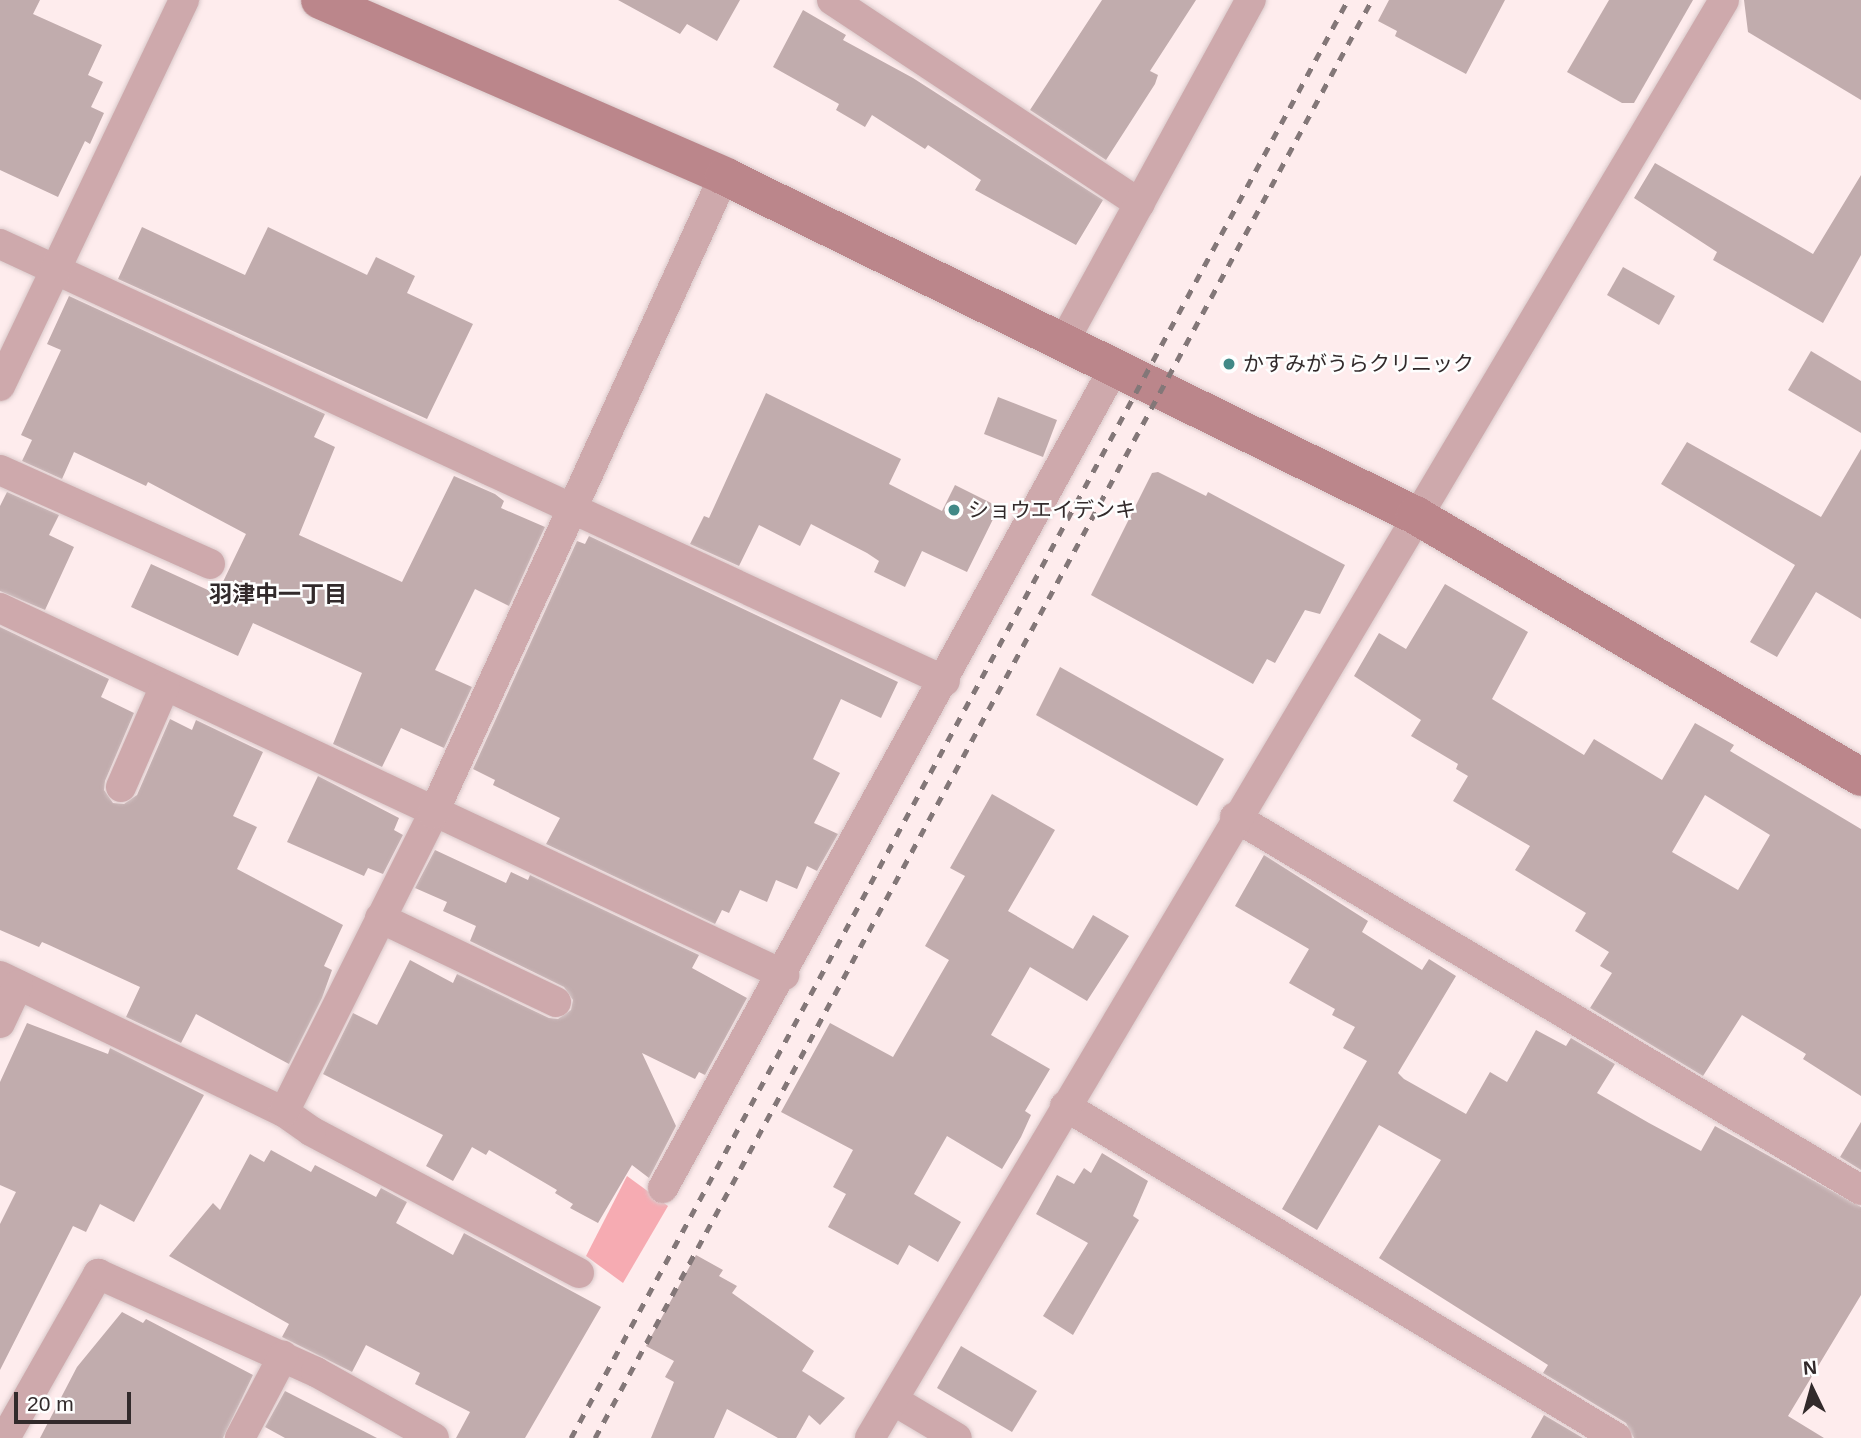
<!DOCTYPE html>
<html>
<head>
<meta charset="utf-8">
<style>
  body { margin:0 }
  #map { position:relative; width:1861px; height:1438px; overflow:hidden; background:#feeced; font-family:Arial,"Noto Sans JP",sans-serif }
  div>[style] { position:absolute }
  .green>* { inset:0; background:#f6abb2 }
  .building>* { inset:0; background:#c1acad }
  .roads { filter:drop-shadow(0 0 2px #d9c9ca) drop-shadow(0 0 2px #d9c9ca) }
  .street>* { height:30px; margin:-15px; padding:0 15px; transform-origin:15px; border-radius:15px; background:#cea9ac }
  .secondary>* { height:38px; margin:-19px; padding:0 19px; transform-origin:19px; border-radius:19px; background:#bb868b }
  .rail>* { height:5px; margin-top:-2.5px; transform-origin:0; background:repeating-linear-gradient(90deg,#837778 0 9px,transparent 0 18px) }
  .dots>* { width:19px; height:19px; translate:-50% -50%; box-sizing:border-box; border:4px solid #fefefe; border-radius:50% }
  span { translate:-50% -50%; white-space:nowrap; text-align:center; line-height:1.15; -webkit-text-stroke:5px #fefefe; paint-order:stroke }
  .poi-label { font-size:21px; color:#322a2b }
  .left { translate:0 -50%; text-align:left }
  .neighbourhood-label { font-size:23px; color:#322a2b; font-weight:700 }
  .north { position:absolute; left:1777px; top:1354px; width:70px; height:70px; -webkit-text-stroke:5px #fefefe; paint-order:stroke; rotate:355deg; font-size:19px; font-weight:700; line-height:28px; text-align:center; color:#322a2b }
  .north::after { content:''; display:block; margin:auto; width:24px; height:32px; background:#322a2b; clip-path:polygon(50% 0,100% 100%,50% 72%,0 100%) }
  .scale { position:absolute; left:14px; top:1392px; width:117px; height:32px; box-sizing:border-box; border:4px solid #322a2b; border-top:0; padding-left:9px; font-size:21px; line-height:24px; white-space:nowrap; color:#322a2b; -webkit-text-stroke:5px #fefefe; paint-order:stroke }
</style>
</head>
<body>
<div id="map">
  <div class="green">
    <i style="clip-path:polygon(627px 1176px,668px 1206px,623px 1283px,586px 1256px)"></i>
  </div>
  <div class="building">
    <i style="clip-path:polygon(0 0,40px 0,33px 14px,102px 45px,88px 75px,103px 82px,91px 107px,104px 113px,90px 144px,85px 141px,58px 197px,0 170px)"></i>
    <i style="clip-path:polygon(618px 0,740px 0,717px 41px,687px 24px,680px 34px)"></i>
    <i style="clip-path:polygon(1102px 0,1196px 0,1150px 71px,1158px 75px,1155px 84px,1106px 160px,1030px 110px)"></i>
    <i style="clip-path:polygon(1389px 0,1505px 0,1466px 74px,1395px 36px,1397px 31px,1378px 21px)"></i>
    <i style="clip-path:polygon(1609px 0,1693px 0,1634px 103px,1622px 103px,1567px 72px)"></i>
    <i style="clip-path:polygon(1744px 0,1861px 0,1861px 100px,1748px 32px)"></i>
    <i style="clip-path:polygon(803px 10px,846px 35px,843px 40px,913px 78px,1103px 200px,1076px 245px,975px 190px,981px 180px,928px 145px,925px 149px,872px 115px,865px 127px,836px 110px,839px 104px,773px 67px)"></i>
    <i style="clip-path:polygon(1655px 163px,1813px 254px,1861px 175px,1861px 255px,1823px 323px,1713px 260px,1717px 252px,1634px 198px)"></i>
    <i style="clip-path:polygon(142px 227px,245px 275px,268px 227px,367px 275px,376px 257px,415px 276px,407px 293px,473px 324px,427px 419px,118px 279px)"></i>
    <i style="clip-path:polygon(1623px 267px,1675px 296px,1659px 325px,1607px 295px)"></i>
    <i style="clip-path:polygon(69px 296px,325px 414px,314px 437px,335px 447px,299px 535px,402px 582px,454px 476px,495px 494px,504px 501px,501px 508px,545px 527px,509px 606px,475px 589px,435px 670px,472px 687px,444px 748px,401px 728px,382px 767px,333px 744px,362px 673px,253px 623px,238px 656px,131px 607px,151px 564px,210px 591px,213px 584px,220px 588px,246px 534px,148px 482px,146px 486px,74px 452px,62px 479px,22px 461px,32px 440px,21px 435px,61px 350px,47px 344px)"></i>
    <i style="clip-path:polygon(1811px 351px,1861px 381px,1861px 433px,1788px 390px)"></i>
    <i style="clip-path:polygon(766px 393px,901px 459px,889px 484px,942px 511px,955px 485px,999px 507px,967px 572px,922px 551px,905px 587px,874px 572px,879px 561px,867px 553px,811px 524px,800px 546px,759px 525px,739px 566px,690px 544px,704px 516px,709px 518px)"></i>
    <i style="clip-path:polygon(998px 397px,1057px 420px,1043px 457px,984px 434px)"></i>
    <i style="clip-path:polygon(1687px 442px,1821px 517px,1861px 449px,1861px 619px,1816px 592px,1777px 657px,1750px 642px,1795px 565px,1661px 484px)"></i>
    <i style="clip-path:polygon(1158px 472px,1206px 496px,1208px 492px,1345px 565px,1320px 614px,1305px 610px,1275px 663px,1267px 659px,1253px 684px,1091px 595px,1152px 473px)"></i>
    <i style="clip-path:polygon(7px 492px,59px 515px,49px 535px,74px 547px,45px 610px,0 591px,0 506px)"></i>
    <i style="clip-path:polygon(589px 536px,898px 682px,881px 718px,841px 699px,813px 759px,840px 773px,814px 823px,838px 834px,817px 871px,807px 866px,797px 889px,776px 880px,767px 902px,740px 890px,729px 913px,722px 910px,715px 924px,546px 844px,560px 818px,493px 785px,495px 780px,473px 769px,577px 541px,585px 544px)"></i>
    <i style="clip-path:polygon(evenodd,1445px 584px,1528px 632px,1492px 699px,1584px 755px,1594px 739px,1662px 780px,1695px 723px,1734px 745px,1730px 751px,1861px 829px,1861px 1096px,1803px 1059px,1806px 1054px,1742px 1015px,1703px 1076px,1590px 1008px,1612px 973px,1600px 966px,1609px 952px,1575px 931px,1586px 913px,1515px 870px,1530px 846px,1453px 801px,1468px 776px,1456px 769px,1458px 764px,1411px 736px,1421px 720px,1354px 676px,1379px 633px,1406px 649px,1445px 584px,1705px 795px,1770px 835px,1738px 890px,1672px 852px,1705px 795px)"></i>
    <i style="clip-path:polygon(0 627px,109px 679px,101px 697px,134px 713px,105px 781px,104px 790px,113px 803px,124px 804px,137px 795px,170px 719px,192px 730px,196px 720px,263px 752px,233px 816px,257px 827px,237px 869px,343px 925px,324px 966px,332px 970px,322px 998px,289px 1064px,196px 1014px,181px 1043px,126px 1017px,140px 987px,49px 945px,42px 942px,39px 947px,0 930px)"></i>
    <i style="clip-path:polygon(1060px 667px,1224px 759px,1197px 806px,1036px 715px)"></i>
    <i style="clip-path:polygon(318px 776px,399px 818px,394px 830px,403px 835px,383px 874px,368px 868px,364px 876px,287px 842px)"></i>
    <i style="clip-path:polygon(992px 794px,1055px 830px,1008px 911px,1073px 949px,1093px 915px,1129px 936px,1087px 1001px,1030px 967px,991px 1035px,1050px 1069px,1025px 1111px,1031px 1115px,1021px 1137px,1002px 1169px,947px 1136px,914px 1194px,961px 1222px,938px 1262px,909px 1245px,898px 1265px,828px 1227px,846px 1194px,833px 1187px,853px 1150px,781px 1112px,830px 1023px,893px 1057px,949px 960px,925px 946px,965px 876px,950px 868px)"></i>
    <i style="clip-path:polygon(435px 850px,506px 883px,511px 872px,528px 880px,530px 875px,699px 955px,692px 968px,747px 998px,705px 1075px,699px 1072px,695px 1079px,642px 1053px,676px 1126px,649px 1178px,632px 1165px,598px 1223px,570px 1208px,573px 1204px,555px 1193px,557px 1190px,489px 1150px,486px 1155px,472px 1147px,453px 1181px,426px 1166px,443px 1135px,323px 1074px,353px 1013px,377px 1025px,410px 960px,453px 983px,457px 974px,549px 1018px,558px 1019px,571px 1010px,573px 1000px,564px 987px,470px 941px,476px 926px,443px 911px,447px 902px,415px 888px)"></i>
    <i style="clip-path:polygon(1264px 855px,1368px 921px,1362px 932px,1422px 970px,1429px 959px,1456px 976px,1398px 1073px,1404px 1079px,1466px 1114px,1490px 1072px,1507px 1082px,1536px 1030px,1566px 1046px,1571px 1038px,1615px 1064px,1597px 1093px,1649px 1123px,1701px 1151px,1715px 1126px,1861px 1207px,1861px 1295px,1788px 1416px,1824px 1438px,1634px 1438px,1626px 1423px,1543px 1373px,1548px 1365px,1379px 1258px,1441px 1160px,1379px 1125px,1317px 1230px,1282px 1209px,1367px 1061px,1343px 1048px,1355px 1027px,1332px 1015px,1335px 1009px,1289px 983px,1309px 949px,1235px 906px)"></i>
    <i style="clip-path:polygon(27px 1023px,108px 1054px,110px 1048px,204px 1095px,134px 1222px,100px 1204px,86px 1232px,73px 1226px,0 1370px,0 1224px,16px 1192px,0 1185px,0 1082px)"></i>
    <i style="clip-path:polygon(1861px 1122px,1861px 1170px,1840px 1157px)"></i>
    <i style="clip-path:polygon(271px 1150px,311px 1172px,315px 1165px,376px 1197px,381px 1188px,407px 1202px,396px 1223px,453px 1255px,464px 1233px,601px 1307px,525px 1438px,456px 1438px,470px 1412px,415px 1384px,420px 1373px,366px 1345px,352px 1372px,282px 1337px,289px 1324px,169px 1256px,213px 1203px,220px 1210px,250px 1154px,264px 1162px)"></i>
    <i style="clip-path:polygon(1102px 1153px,1148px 1181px,1133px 1216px,1139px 1220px,1073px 1335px,1043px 1316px,1088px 1243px,1036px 1214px,1057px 1175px,1074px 1184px,1084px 1168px,1091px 1173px)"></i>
    <i style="clip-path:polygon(696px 1255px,723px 1270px,719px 1276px,737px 1286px,732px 1293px,814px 1351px,802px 1371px,845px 1398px,820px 1425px,809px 1415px,796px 1438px,778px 1438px,727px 1409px,714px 1438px,651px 1438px,674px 1382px,665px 1377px,674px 1361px,646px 1346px)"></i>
    <i style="clip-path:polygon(122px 1312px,143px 1323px,146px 1319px,253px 1375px,223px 1438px,40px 1438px,77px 1367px)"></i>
    <i style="clip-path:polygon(961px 1346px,1037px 1391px,1012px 1432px,937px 1388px)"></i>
    <i style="clip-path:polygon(285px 1391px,377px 1438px,285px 1438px,265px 1427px)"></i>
    <i style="clip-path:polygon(1544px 1415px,1583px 1438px,1531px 1438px)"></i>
  </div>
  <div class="roads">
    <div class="street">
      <i style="left:832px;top:0;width:369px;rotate:33.5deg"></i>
      <i style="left:0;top:244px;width:1041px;rotate:24.82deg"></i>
      <i style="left:1064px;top:341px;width:389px;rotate:-61.3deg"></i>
      <i style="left:0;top:386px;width:428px;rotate:-64.5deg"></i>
      <i style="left:0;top:470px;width:230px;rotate:24.1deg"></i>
      <i style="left:0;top:608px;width:866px;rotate:25.08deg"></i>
      <i style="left:121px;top:787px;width:110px;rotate:-66.5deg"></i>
      <i style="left:1235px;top:817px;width:729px;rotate:30.79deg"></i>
      <i style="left:380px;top:918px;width:195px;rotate:25.5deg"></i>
      <i style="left:0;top:976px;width:315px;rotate:25.6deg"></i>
      <i style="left:0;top:1023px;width:42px;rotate:-64.7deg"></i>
      <i style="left:1065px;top:1106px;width:644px;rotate:31.02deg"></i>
      <i style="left:663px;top:1188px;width:938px;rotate:-61.19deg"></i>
      <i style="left:579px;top:1273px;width:303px;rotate:-152.1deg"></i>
      <i style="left:311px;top:1131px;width:33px;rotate:-145deg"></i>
      <i style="left:284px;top:1112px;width:333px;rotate:-63.4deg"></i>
      <i style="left:433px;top:814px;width:701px;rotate:-65.48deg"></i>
      <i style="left:893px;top:1400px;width:74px;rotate:30.7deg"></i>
      <i style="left:5px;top:1438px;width:189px;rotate:-60.4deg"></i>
      <i style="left:98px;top:1274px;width:239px;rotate:24.2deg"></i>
      <i style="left:316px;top:1372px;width:135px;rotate:29.2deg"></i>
      <i style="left:240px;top:1438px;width:93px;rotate:-62.3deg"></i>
      <i style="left:870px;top:1438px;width:1672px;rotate:-59.29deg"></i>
    </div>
    <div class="secondary">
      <i style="left:320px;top:0;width:441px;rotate:23.5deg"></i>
      <i style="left:724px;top:176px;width:770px;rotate:26.13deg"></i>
      <i style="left:1415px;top:515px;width:517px;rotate:30.43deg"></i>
    </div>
  </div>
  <div class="rail">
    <i style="left:571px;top:1438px;width:1634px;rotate:-61.62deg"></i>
    <i style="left:595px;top:1438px;width:1634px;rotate:-61.62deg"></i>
  </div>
  <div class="dots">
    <i style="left:1229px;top:364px;background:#418987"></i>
    <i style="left:954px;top:510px;background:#418987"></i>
  </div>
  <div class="poi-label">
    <span class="left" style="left:1243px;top:364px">かすみがうらクリニック</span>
    <span class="left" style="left:968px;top:510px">ショウエイデンキ</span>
  </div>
  <div class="neighbourhood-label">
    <span style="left:278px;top:594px">羽津中一丁目</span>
  </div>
  <div class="north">N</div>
  <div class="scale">20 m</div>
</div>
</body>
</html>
